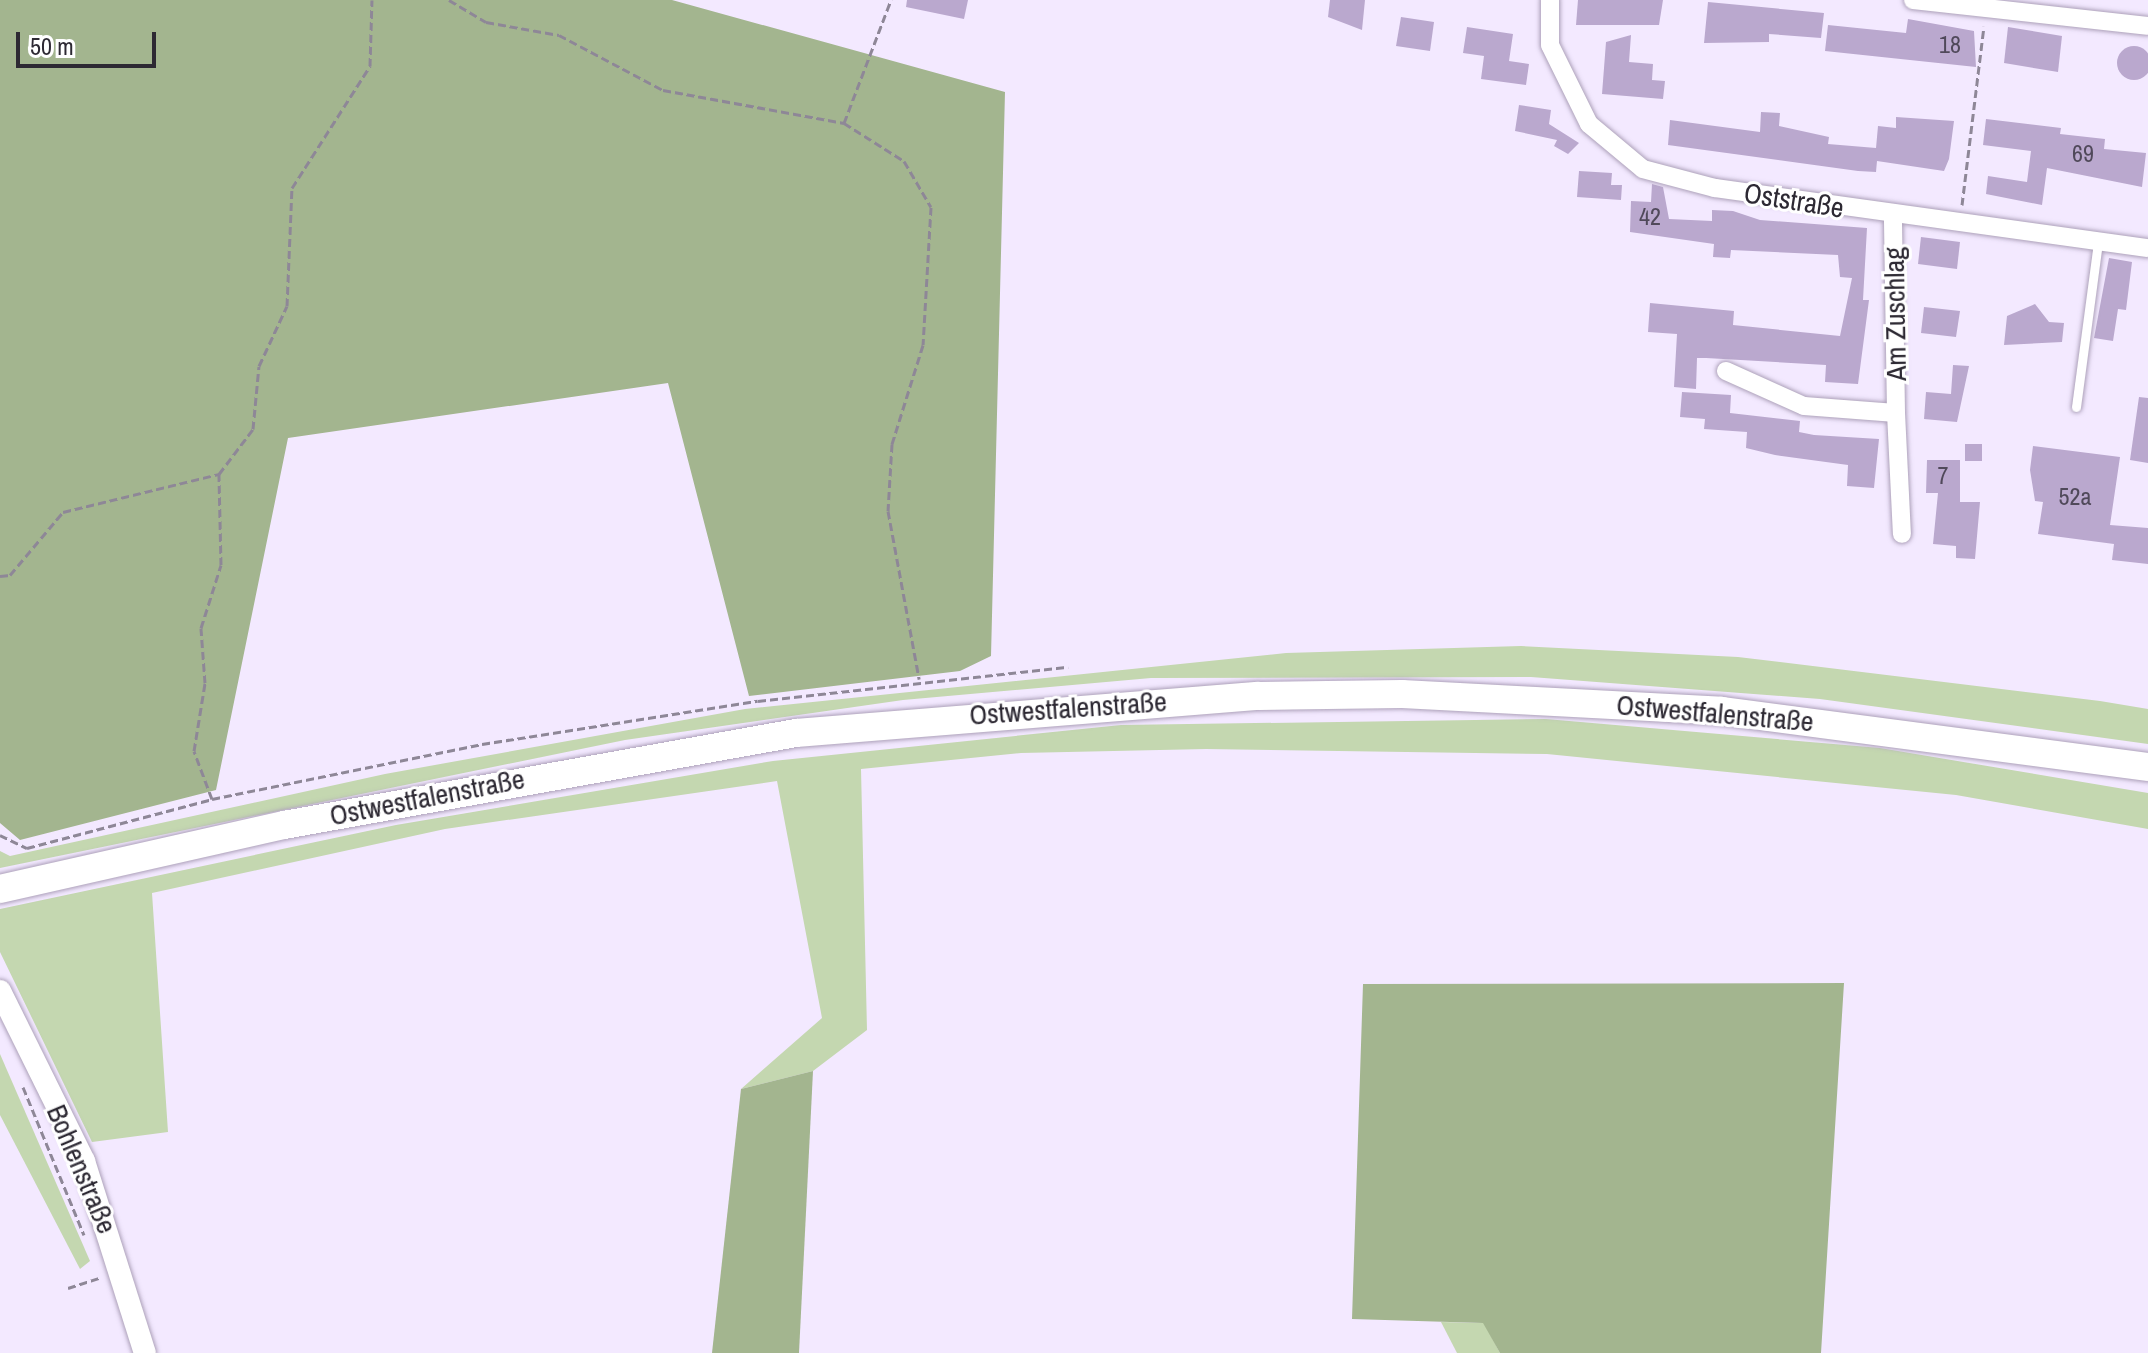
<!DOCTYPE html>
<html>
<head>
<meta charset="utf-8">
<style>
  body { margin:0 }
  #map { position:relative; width:2148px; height:1353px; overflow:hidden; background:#f3e9ff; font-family:"Archivo Narrow",sans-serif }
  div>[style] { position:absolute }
  .green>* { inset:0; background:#c4d7b0 }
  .forest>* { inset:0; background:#a3b58f }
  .building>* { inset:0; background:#baa8ce }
  .round { border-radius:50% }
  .path>* { height:3px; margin-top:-1.5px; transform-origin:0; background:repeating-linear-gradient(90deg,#8e8797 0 8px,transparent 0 12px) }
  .roads { filter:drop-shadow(0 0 2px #ada1ba) drop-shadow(0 0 2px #ada1ba) }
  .service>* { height:9px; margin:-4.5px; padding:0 4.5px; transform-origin:4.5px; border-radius:4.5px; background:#fff }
  .minor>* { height:18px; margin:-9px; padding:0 9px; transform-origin:9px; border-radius:9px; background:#fff }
  .tertiary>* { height:22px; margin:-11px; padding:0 11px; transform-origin:11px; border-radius:11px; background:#fff }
  .primary>* { height:28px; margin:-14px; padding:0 14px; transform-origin:14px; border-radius:14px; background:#fff }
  span { translate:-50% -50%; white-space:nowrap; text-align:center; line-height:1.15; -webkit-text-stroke:6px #fff; paint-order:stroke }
  .number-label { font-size:24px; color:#50495a }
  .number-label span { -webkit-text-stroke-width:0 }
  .street-label { font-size:28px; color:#2d2933 }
  .scale { position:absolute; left:16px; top:32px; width:140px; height:36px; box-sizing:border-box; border:4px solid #2d2933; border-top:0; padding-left:10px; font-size:24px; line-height:28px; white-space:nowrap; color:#2d2933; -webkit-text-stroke:6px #fff; paint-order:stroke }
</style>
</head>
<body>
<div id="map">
  <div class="green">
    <i style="clip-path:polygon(1521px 646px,1738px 657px,2100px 701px,2148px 709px,2148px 744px,1820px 699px,1531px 677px,1151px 678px,903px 700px,625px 740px,0 868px,0 851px,10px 856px,385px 774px,745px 709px,1286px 653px)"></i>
    <i style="clip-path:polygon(1546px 719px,1880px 748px,2148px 793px,2148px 829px,1956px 795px,1547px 754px,1206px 749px,1021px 753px,861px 769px,867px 1030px,813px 1071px,741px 1089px,822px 1018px,777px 781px,445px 829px,152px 893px,168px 1132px,92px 1142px,0 952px,0 909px,396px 825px,773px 761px,1121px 725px)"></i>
    <i style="clip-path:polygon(0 1054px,90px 1261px,80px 1269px,0 1115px)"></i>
    <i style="clip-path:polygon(1441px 1322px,1484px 1323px,1500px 1353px,1457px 1353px)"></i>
  </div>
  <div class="forest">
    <i style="clip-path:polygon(0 0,672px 0,1005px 92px,991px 656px,960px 671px,749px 696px,668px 383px,288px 438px,216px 790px,20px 840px,0 823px)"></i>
    <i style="clip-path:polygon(1844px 983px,1821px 1353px,1500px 1353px,1483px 1323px,1352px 1319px,1363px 984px)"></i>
    <i style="clip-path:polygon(813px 1071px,799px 1353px,712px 1353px,741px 1089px)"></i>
  </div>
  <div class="building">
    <i style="clip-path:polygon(907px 0,968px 0,964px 19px,906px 7px)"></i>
    <i style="clip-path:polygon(1330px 0,1365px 0,1362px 30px,1328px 17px)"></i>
    <i style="clip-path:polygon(1578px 0,1663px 0,1659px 25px,1576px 25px)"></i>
    <i style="clip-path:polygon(1708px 2px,1824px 13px,1821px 38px,1769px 34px,1769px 42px,1704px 43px)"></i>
    <i style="clip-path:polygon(1401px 17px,1434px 22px,1430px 51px,1396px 46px)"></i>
    <i style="clip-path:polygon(1908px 19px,1974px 31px,1976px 67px,1825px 51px,1828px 25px,1906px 33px)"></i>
    <i style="clip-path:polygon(1467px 27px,1513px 34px,1509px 61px,1529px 64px,1526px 85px,1481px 79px,1484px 56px,1463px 53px)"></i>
    <i style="clip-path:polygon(2008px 27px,2062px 36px,2058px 72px,2004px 63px)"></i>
    <i style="clip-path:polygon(1631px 35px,1629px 62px,1653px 64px,1652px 80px,1665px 81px,1663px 99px,1602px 94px,1606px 42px)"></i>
    <i class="round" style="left:2117px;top:46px;width:34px;height:34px"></i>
    <i style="clip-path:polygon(1519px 105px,1551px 110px,1549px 124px,1579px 143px,1568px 154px,1554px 146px,1557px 140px,1515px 131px)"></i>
    <i style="clip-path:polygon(1761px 112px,1780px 113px,1779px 126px,1829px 137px,1828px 144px,1876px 148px,1878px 126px,1896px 128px,1896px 117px,1954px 121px,1949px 159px,1944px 171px,1877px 161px,1876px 172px,1858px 171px,1668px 145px,1670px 120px,1760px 132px)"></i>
    <i style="clip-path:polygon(1986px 119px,2061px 128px,2060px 134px,2105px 139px,2104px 149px,2146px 153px,2142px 187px,2047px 168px,2042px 205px,1986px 194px,1988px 176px,2027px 182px,2031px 151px,1983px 145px)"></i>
    <i style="clip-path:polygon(1579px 171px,1612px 173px,1611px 185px,1622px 185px,1621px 200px,1577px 197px)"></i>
    <i style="clip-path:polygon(1652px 184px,1663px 187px,1669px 219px,1712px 221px,1712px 210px,1733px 211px,1760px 220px,1867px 228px,1863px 300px,1869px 300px,1858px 384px,1825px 382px,1826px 365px,1706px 358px,1697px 358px,1696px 389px,1674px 387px,1677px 334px,1648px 332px,1650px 303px,1734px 311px,1733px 325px,1840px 336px,1852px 278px,1840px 277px,1838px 255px,1731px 250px,1730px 258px,1713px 257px,1714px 244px,1630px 232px,1631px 201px,1651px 202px)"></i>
    <i style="clip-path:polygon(1921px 237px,1960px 242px,1957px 269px,1918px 264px)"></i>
    <i style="clip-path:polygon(2109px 258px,2132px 262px,2126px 310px,2118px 309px,2113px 341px,2094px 338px)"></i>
    <i style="clip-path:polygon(2035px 304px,2049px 322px,2064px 323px,2062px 342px,2004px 345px,2007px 316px)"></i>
    <i style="clip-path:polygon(1924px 307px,1960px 311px,1956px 337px,1921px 333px)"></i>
    <i style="clip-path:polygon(1953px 365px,1969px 366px,1957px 422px,1924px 419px,1926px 392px,1951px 394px)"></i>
    <i style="clip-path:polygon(1682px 392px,1731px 395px,1730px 413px,1800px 421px,1799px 432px,1814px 435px,1879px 439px,1874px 488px,1847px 486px,1848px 465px,1775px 455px,1746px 448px,1747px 432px,1704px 429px,1705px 419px,1680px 417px)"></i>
    <i style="clip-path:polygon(2139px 397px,2148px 398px,2148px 463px,2130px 460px)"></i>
    <i style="clip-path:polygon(1965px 444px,1982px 444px,1982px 461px,1965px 461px)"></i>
    <i style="clip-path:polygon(2033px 446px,2120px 457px,2110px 525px,2148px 528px,2148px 564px,2112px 560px,2114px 544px,2038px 534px,2043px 502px,2035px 501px,2030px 470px)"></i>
    <i style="clip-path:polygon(1927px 460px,1960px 460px,1960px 502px,1980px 502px,1975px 559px,1956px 558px,1956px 546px,1933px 544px,1938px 493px,1926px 493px)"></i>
  </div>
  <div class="path">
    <i style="left:449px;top:0;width:43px;rotate:30.7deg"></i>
    <i style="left:486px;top:22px;width:74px;rotate:10.1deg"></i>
    <i style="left:559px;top:35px;width:118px;rotate:27.9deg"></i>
    <i style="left:663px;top:90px;width:184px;rotate:10.3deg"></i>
    <i style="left:844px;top:123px;width:71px;rotate:32.3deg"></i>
    <i style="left:904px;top:161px;width:53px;rotate:59.6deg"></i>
    <i style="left:931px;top:207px;width:138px;rotate:93.3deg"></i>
    <i style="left:923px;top:345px;width:104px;rotate:107.4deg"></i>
    <i style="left:892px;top:444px;width:67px;rotate:93.4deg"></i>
    <i style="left:888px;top:511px;width:171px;rotate:79.5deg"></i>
    <i style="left:844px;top:123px;width:132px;rotate:-69.1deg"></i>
    <i style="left:1962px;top:205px;width:180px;rotate:-83deg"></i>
    <i style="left:0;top:576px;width:10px;rotate:-6deg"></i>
    <i style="left:10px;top:575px;width:82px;rotate:-49.9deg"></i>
    <i style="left:63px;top:512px;width:161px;rotate:-13.7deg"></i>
    <i style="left:212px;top:799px;width:51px;rotate:-110.6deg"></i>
    <i style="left:194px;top:751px;width:69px;rotate:-80.8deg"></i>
    <i style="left:205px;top:683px;width:55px;rotate:-94.2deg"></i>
    <i style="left:201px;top:628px;width:66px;rotate:-72.4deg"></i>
    <i style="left:221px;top:565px;width:91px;rotate:-91.3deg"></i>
    <i style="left:219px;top:474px;width:56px;rotate:-52.9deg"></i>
    <i style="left:253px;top:429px;width:63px;rotate:-84.6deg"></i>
    <i style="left:259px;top:366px;width:66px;rotate:-65deg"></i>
    <i style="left:287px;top:306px;width:118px;rotate:-87.6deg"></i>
    <i style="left:292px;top:188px;width:145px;rotate:-57.4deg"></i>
    <i style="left:370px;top:66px;width:66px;rotate:-88.3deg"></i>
    <i style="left:0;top:835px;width:30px;rotate:26deg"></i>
    <i style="left:27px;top:848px;width:191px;rotate:-14.8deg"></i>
    <i style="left:212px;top:799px;width:276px;rotate:-11.5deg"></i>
    <i style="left:482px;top:744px;width:279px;rotate:-8.9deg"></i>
    <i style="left:758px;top:701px;width:312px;rotate:-6.3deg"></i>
    <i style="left:23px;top:1087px;width:160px;rotate:67.6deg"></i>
    <i style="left:68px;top:1288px;width:33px;rotate:-18deg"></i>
  </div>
  <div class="roads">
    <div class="service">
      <i style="left:2076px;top:407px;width:165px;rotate:-82.4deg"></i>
    </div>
    <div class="minor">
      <i style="left:1550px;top:0;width:45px;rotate:90deg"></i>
      <i style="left:1550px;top:45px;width:88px;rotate:63.7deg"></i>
      <i style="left:1589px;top:124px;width:70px;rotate:39.8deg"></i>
      <i style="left:1643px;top:169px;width:74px;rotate:14.8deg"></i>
      <i style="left:1715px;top:188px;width:437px;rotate:7.9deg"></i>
      <i style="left:1913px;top:0;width:236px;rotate:6.3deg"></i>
      <i style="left:1726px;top:371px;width:85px;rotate:24.2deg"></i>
      <i style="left:1804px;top:406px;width:92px;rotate:4.4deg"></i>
      <i style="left:1896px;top:413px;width:198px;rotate:-90.9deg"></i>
      <i style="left:1896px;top:413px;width:121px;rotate:87.2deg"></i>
    </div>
    <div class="tertiary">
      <i style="left:0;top:991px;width:190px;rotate:63.7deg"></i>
      <i style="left:84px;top:1161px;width:201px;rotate:72.4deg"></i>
    </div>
    <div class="primary">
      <i style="left:0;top:889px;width:291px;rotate:-12.7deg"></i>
      <i style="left:284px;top:825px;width:520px;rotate:-10.19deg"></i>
      <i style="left:796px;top:733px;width:464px;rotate:-4.6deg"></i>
      <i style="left:1259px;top:696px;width:143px;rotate:-0.8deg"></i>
      <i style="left:1402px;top:694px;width:320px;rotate:3deg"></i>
      <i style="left:1722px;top:711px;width:430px;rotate:7.5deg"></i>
    </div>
  </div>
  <div class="number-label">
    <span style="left:1950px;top:45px">18</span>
    <span style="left:2083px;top:154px">69</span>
    <span style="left:1650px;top:217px">42</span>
    <span style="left:1943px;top:476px">7</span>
    <span style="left:2075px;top:497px">52a</span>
  </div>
  <div class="street-label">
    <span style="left:1794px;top:200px;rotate:9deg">Oststraße</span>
    <span style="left:1895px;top:314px;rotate:-91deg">Am Zuschlag</span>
    <span style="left:1068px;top:708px;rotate:-4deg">Ostwestfalenstraße</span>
    <span style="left:1715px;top:713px;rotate:5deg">Ostwestfalenstraße</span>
    <span style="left:427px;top:797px;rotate:-11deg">Ostwestfalenstraße</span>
    <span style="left:82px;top:1169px;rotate:67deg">Bohlenstraße</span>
  </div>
  <div class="scale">50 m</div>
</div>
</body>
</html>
